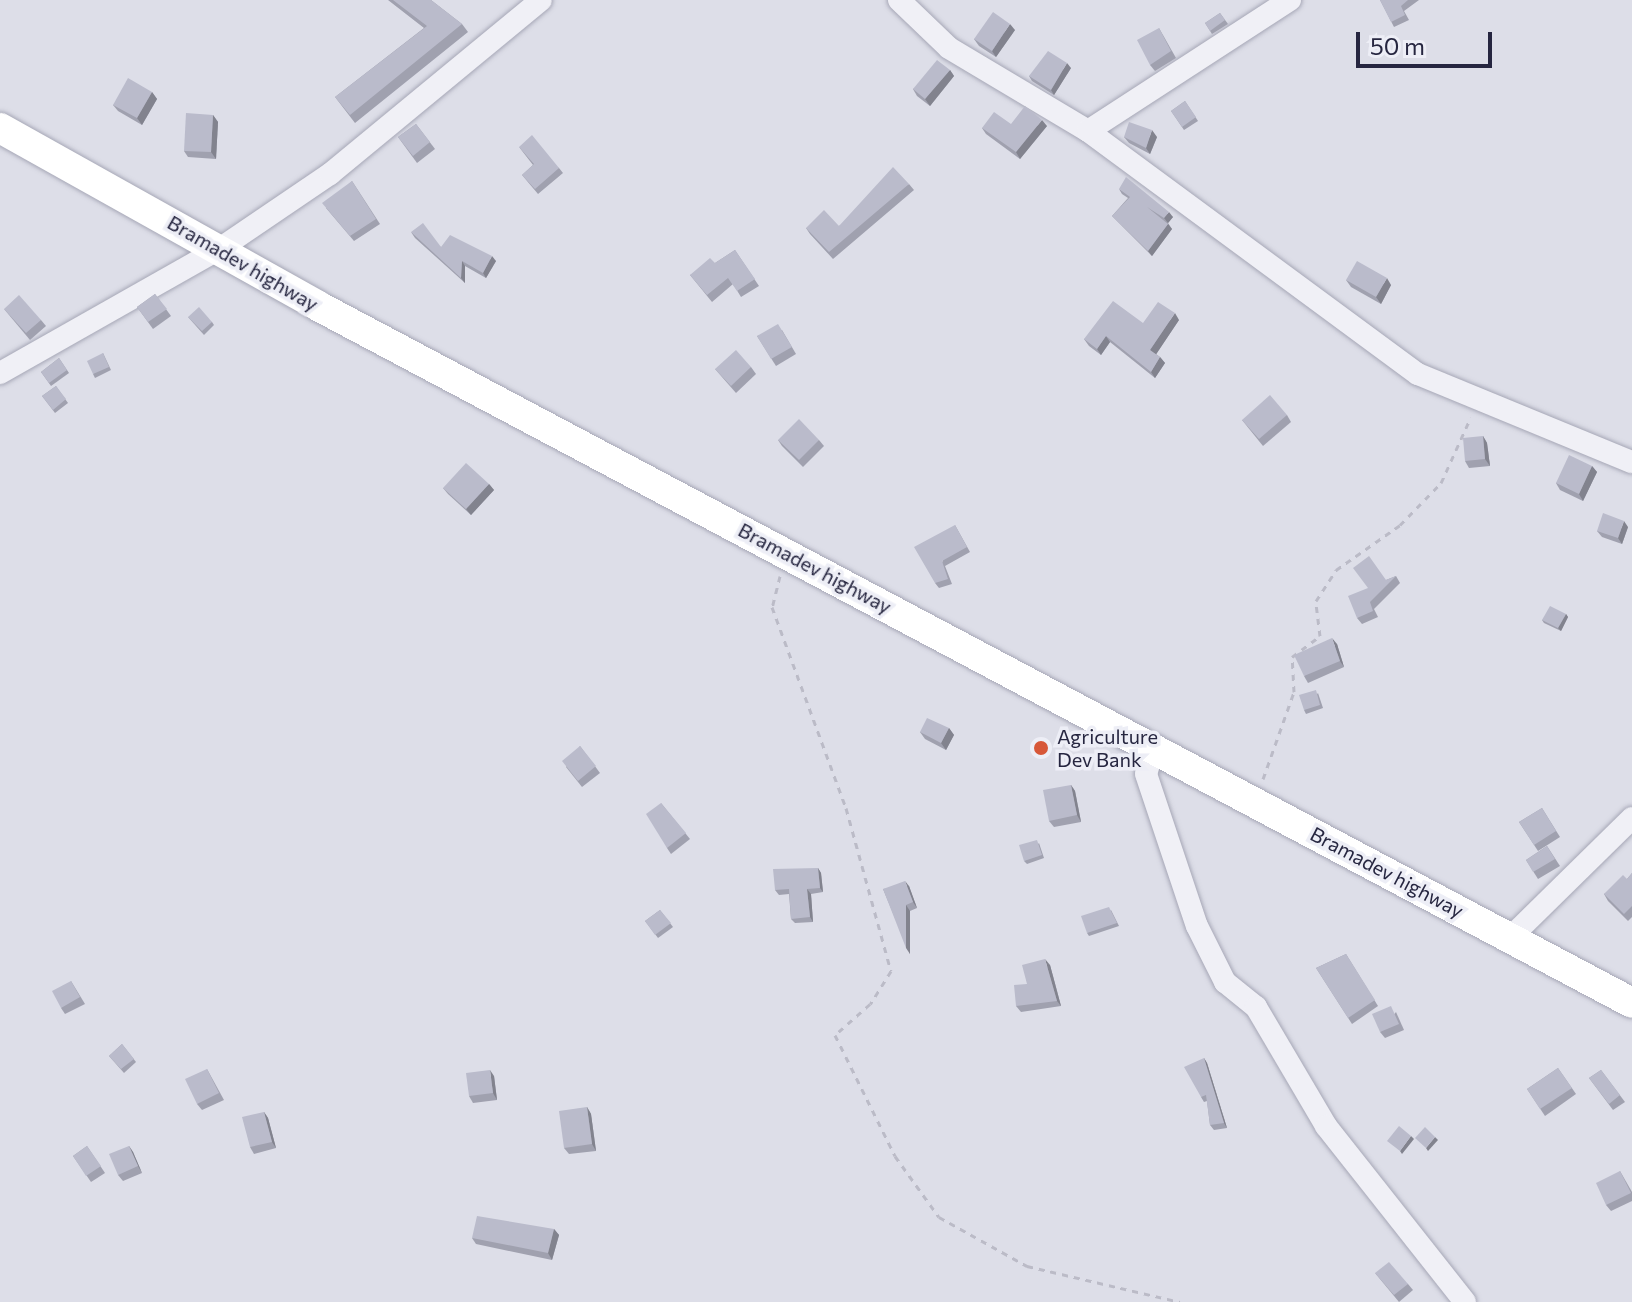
<!DOCTYPE html>
<html>
<head>
<meta charset="utf-8">
<style>
  body { margin:0 }
  #map { position:relative; width:1632px; height:1302px; overflow:hidden; background:#dddee8; font-family:Commissioner,sans-serif }
  div>[style] { position:absolute }
  .path>* { height:3px; margin-top:-1.5px; transform-origin:0; background:repeating-linear-gradient(90deg,#bbbbc7 0 6px,transparent 0 12px) }
  .roads { filter:drop-shadow(0 0 2px #a6a7b6) drop-shadow(0 0 2px #a6a7b6) }
  .street>* { height:22px; margin:-11px; padding:0 11px; transform-origin:11px; border-radius:11px; background:#f0f0f6 }
  .secondary>* { height:30px; margin:-15px; padding:0 15px; transform-origin:15px; border-radius:15px; background:#fff }
  .wall>* { inset:0; background:#a0a1af }
  .shaded-wall>* { inset:0; background:#82838e }
  .building>* { inset:0; background:#babbcb }
  .dots>* { width:22px; height:22px; translate:-50% -50%; box-sizing:border-box; border:4px solid #edeef6; border-radius:50% }
  span { translate:-50% -50%; white-space:nowrap; text-align:center; line-height:1.15; -webkit-text-stroke:7px #edeef6; paint-order:stroke }
  .street-label { font-size:20px; color:#262640 }
  .poi-label { font-size:20px; color:#262640 }
  .left { translate:0 -50%; text-align:left }
  .scale { position:absolute; left:1356px; top:32px; width:136px; height:36px; box-sizing:border-box; border:4px solid #262640; border-top:0; padding-left:10px; font-size:24px; line-height:28px; white-space:nowrap; color:#262640; -webkit-text-stroke:6px #edeef6; paint-order:stroke }
</style>
</head>
<body>
<div id="map">
  <div class="path">
    <i style="left:780px;top:576px;width:32px;rotate:104deg"></i>
    <i style="left:772px;top:607px;width:214px;rotate:69.8deg"></i>
    <i style="left:846px;top:808px;width:169px;rotate:74.6deg"></i>
    <i style="left:891px;top:971px;width:39px;rotate:122deg"></i>
    <i style="left:870px;top:1004px;width:47px;rotate:138.5deg"></i>
    <i style="left:835px;top:1035px;width:135px;rotate:63.6deg"></i>
    <i style="left:895px;top:1156px;width:75px;rotate:54.2deg"></i>
    <i style="left:939px;top:1217px;width:101px;rotate:29.1deg"></i>
    <i style="left:1027px;top:1266px;width:157px;rotate:13.2deg"></i>
    <i style="left:1263px;top:779px;width:92px;rotate:-70.4deg"></i>
    <i style="left:1294px;top:692px;width:35px;rotate:-93deg"></i>
    <i style="left:1292px;top:657px;width:35px;rotate:-37deg"></i>
    <i style="left:1320px;top:636px;width:35px;rotate:-97deg"></i>
    <i style="left:1316px;top:601px;width:37px;rotate:-57deg"></i>
    <i style="left:1336px;top:570px;width:78px;rotate:-35.1deg"></i>
    <i style="left:1400px;top:525px;width:59px;rotate:-45.7deg"></i>
    <i style="left:1441px;top:483px;width:72px;rotate:-65.6deg"></i>
  </div>
  <div class="roads">
    <div class="street">
      <i style="left:899px;top:0;width:69px;rotate:43.8deg"></i>
      <i style="left:949px;top:48px;width:162px;rotate:30.8deg"></i>
      <i style="left:1088px;top:131px;width:410px;rotate:36.4deg"></i>
      <i style="left:1418px;top:374px;width:231px;rotate:22.4deg"></i>
      <i style="left:1088px;top:131px;width:241px;rotate:-33deg"></i>
      <i style="left:0;top:373px;width:254px;rotate:-29.5deg"></i>
      <i style="left:221px;top:248px;width:132px;rotate:-34.2deg"></i>
      <i style="left:330px;top:174px;width:273px;rotate:-39.5deg"></i>
      <i style="left:1154px;top:748px;width:27px;rotate:107deg"></i>
      <i style="left:1146px;top:774px;width:160px;rotate:71.5deg"></i>
      <i style="left:1197px;top:926px;width:63px;rotate:63.4deg"></i>
      <i style="left:1225px;top:982px;width:40px;rotate:39deg"></i>
      <i style="left:1256px;top:1007px;width:138px;rotate:59.5deg"></i>
      <i style="left:1326px;top:1126px;width:224px;rotate:51.7deg"></i>
      <i style="left:1510px;top:938px;width:171px;rotate:-44.5deg"></i>
    </div>
    <div class="secondary">
      <i style="left:0;top:128px;width:364px;rotate:29.2deg"></i>
      <i style="left:318px;top:306px;width:1487px;rotate:27.94deg"></i>
    </div>
  </div>
  <div class="wall">
    <i style="clip-path:polygon(388px 0,431px 0,462px 24px,468px 32px,355px 123px,335px 97px,424px 28px)"></i>
    <i style="clip-path:polygon(1380px 0,1419px 0,1404px 11px,1409px 20px,1394px 27px)"></i>
    <i style="clip-path:polygon(1220px 13px,1228px 24px,1212px 34px,1205px 23px)"></i>
    <i style="clip-path:polygon(1159px 28px,1176px 58px,1155px 71px,1150px 65px)"></i>
    <i style="clip-path:polygon(1015px 30px,996px 57px,979px 46px,974px 39px)"></i>
    <i style="clip-path:polygon(1071px 68px,1054px 95px,1032px 81px,1029px 76px)"></i>
    <i style="clip-path:polygon(950px 70px,954px 76px,930px 106px,917px 96px,913px 89px)"></i>
    <i style="clip-path:polygon(152px 92px,157px 99px,142px 125px,118px 111px,113px 105px)"></i>
    <i style="clip-path:polygon(1185px 101px,1198px 121px,1184px 130px,1171px 111px)"></i>
    <i style="clip-path:polygon(213px 115px,218px 122px,216px 159px,188px 157px,184px 151px)"></i>
    <i style="clip-path:polygon(416px 124px,435px 149px,417px 163px,398px 137px)"></i>
    <i style="clip-path:polygon(1011px 124px,1047px 126px,1020px 159px,986px 134px,982px 128px)"></i>
    <i style="clip-path:polygon(1124px 137px,1157px 137px,1150px 154px,1129px 143px)"></i>
    <i style="clip-path:polygon(519px 147px,559px 168px,563px 173px,538px 194px,522px 175px,533px 165px)"></i>
    <i style="clip-path:polygon(352px 181px,380px 224px,354px 241px,326px 208px)"></i>
    <i style="clip-path:polygon(909px 184px,914px 190px,833px 259px,810px 234px,806px 228px,839px 226px)"></i>
    <i style="clip-path:polygon(1119px 189px,1173px 217px,1168px 223px,1172px 229px,1152px 256px,1112px 216px,1128px 198px,1122px 194px)"></i>
    <i style="clip-path:polygon(411px 232px,441px 247px,496px 261px,486px 278px,465px 266px,465px 283px,415px 238px)"></i>
    <i style="clip-path:polygon(735px 250px,759px 286px,741px 297px,733px 284px,712px 302px,690px 275px,715px 263px)"></i>
    <i style="clip-path:polygon(1346px 280px,1391px 285px,1381px 304px,1351px 287px)"></i>
    <i style="clip-path:polygon(155px 294px,171px 316px,153px 329px,137px 307px)"></i>
    <i style="clip-path:polygon(4px 309px,41px 320px,46px 326px,30px 340px)"></i>
    <i style="clip-path:polygon(188px 317px,212px 322px,214px 325px,204px 335px)"></i>
    <i style="clip-path:polygon(1179px 320px,1156px 354px,1160px 357px,1165px 363px,1155px 378px,1110px 342px,1101px 355px,1089px 346px,1084px 339px,1143px 323px)"></i>
    <i style="clip-path:polygon(782px 330px,796px 354px,776px 366px,757px 336px)"></i>
    <i style="clip-path:polygon(103px 353px,111px 370px,95px 378px,93px 374px)"></i>
    <i style="clip-path:polygon(59px 358px,69px 373px,51px 386px,41px 372px)"></i>
    <i style="clip-path:polygon(751px 367px,756px 374px,736px 393px,715px 369px)"></i>
    <i style="clip-path:polygon(56px 386px,68px 403px,55px 413px,42px 396px)"></i>
    <i style="clip-path:polygon(1287px 415px,1291px 422px,1263px 446px,1242px 420px)"></i>
    <i style="clip-path:polygon(1483px 436px,1487px 443px,1490px 466px,1469px 468px,1465px 461px)"></i>
    <i style="clip-path:polygon(778px 440px,819px 440px,824px 446px,803px 467px,782px 446px)"></i>
    <i style="clip-path:polygon(1592px 466px,1597px 472px,1583px 501px,1560px 490px,1556px 483px)"></i>
    <i style="clip-path:polygon(489px 484px,494px 490px,471px 515px,448px 494px,443px 488px)"></i>
    <i style="clip-path:polygon(955px 525px,970px 552px,945px 566px,952px 584px,939px 588px,935px 583px)"></i>
    <i style="clip-path:polygon(1628px 527px,1622px 544px,1602px 537px,1597px 531px)"></i>
    <i style="clip-path:polygon(1396px 576px,1400px 583px,1374px 609px,1378px 617px,1362px 624px,1357px 618px,1386px 580px)"></i>
    <i style="clip-path:polygon(1566px 614px,1568px 617px,1561px 631px,1544px 623px,1542px 620px)"></i>
    <i style="clip-path:polygon(1337px 644px,1344px 667px,1308px 683px,1304px 676px)"></i>
    <i style="clip-path:polygon(1318px 693px,1323px 708px,1306px 714px,1304px 710px)"></i>
    <i style="clip-path:polygon(949px 728px,954px 735px,946px 750px,925px 739px,920px 732px)"></i>
    <i style="clip-path:polygon(580px 746px,600px 773px,582px 787px,566px 767px)"></i>
    <i style="clip-path:polygon(1071px 785px,1075px 791px,1081px 822px,1054px 827px,1049px 821px)"></i>
    <i style="clip-path:polygon(661px 803px,690px 839px,671px 854px,667px 848px)"></i>
    <i style="clip-path:polygon(1542px 808px,1560px 837px,1538px 851px,1519px 822px)"></i>
    <i style="clip-path:polygon(1039px 843px,1044px 858px,1027px 864px,1024px 861px)"></i>
    <i style="clip-path:polygon(1547px 846px,1560px 866px,1538px 879px,1526px 860px)"></i>
    <i style="clip-path:polygon(818px 868px,821px 873px,823px 892px,811px 894px,813px 922px,795px 923px,791px 919px,789px 894px,779px 895px,775px 890px)"></i>
    <i style="clip-path:polygon(1632px 873px,1632px 917px,1628px 921px,1608px 901px,1604px 894px,1627px 879px)"></i>
    <i style="clip-path:polygon(909px 886px,917px 908px,910px 911px,910px 954px,883px 889px)"></i>
    <i style="clip-path:polygon(660px 910px,673px 927px,658px 938px,645px 921px)"></i>
    <i style="clip-path:polygon(1111px 910px,1119px 926px,1089px 936px,1087px 933px)"></i>
    <i style="clip-path:polygon(1346px 954px,1378px 1006px,1352px 1024px,1316px 968px)"></i>
    <i style="clip-path:polygon(1050px 965px,1061px 1006px,1021px 1012px,1016px 1006px,1027px 984px)"></i>
    <i style="clip-path:polygon(71px 981px,85px 1004px,65px 1014px,61px 1008px)"></i>
    <i style="clip-path:polygon(1396px 1012px,1404px 1030px,1385px 1038px,1380px 1032px)"></i>
    <i style="clip-path:polygon(122px 1044px,136px 1062px,124px 1073px,109px 1056px)"></i>
    <i style="clip-path:polygon(1204px 1058px,1207px 1063px,1227px 1128px,1214px 1130px,1210px 1125px,1207px 1101px,1204px 1102px,1201px 1097px)"></i>
    <i style="clip-path:polygon(1558px 1068px,1576px 1094px,1545px 1116px,1527px 1089px)"></i>
    <i style="clip-path:polygon(207px 1069px,224px 1100px,202px 1110px,197px 1104px)"></i>
    <i style="clip-path:polygon(1601px 1070px,1625px 1102px,1613px 1110px,1589px 1078px)"></i>
    <i style="clip-path:polygon(494px 1076px,497px 1100px,473px 1103px,469px 1096px)"></i>
    <i style="clip-path:polygon(587px 1107px,591px 1114px,596px 1151px,569px 1154px,564px 1148px)"></i>
    <i style="clip-path:polygon(264px 1112px,268px 1118px,276px 1148px,254px 1154px,250px 1147px)"></i>
    <i style="clip-path:polygon(87px 1146px,105px 1173px,91px 1182px,73px 1156px)"></i>
    <i style="clip-path:polygon(129px 1146px,133px 1152px,142px 1173px,123px 1181px,118px 1175px)"></i>
    <i style="clip-path:polygon(1620px 1171px,1632px 1192px,1632px 1201px,1611px 1211px,1606px 1205px)"></i>
    <i style="clip-path:polygon(554px 1229px,559px 1235px,552px 1260px,476px 1244px,472px 1238px)"></i>
    <i style="clip-path:polygon(1375px 1273px,1408px 1284px,1413px 1290px,1399px 1302px)"></i>
  </div>
  <div class="shaded-wall">
    <i style="clip-path:polygon(1010px 24px,1015px 30px,996px 57px,992px 51px)"></i>
    <i style="clip-path:polygon(1067px 63px,1071px 68px,1054px 95px,1051px 90px)"></i>
    <i style="clip-path:polygon(950px 70px,954px 76px,930px 106px,925px 99px)"></i>
    <i style="clip-path:polygon(152px 92px,157px 99px,142px 125px,137px 118px)"></i>
    <i style="clip-path:polygon(213px 115px,218px 122px,216px 159px,211px 152px)"></i>
    <i style="clip-path:polygon(1042px 120px,1047px 126px,1020px 159px,1016px 152px)"></i>
    <i style="clip-path:polygon(1152px 130px,1157px 137px,1150px 154px,1146px 148px)"></i>
    <i style="clip-path:polygon(1169px 212px,1173px 217px,1168px 223px,1164px 218px)"></i>
    <i style="clip-path:polygon(1168px 224px,1172px 229px,1152px 256px,1148px 251px)"></i>
    <i style="clip-path:polygon(492px 256px,496px 261px,486px 278px,483px 273px)"></i>
    <i style="clip-path:polygon(462px 261px,465px 266px,465px 283px,461px 278px)"></i>
    <i style="clip-path:polygon(1387px 278px,1391px 285px,1381px 304px,1376px 297px)"></i>
    <i style="clip-path:polygon(1175px 313px,1179px 320px,1155px 356px,1150px 350px)"></i>
    <i style="clip-path:polygon(1106px 336px,1110px 342px,1101px 355px,1097px 349px)"></i>
    <i style="clip-path:polygon(1160px 357px,1165px 363px,1155px 378px,1151px 372px)"></i>
    <i style="clip-path:polygon(1483px 436px,1487px 443px,1490px 466px,1485px 459px)"></i>
    <i style="clip-path:polygon(1592px 466px,1597px 472px,1583px 501px,1579px 494px)"></i>
    <i style="clip-path:polygon(489px 484px,494px 490px,471px 515px,466px 509px)"></i>
    <i style="clip-path:polygon(1624px 521px,1628px 527px,1622px 544px,1618px 538px)"></i>
    <i style="clip-path:polygon(1566px 614px,1568px 617px,1561px 631px,1558px 628px)"></i>
    <i style="clip-path:polygon(1332px 638px,1337px 644px,1344px 667px,1340px 661px)"></i>
    <i style="clip-path:polygon(949px 728px,954px 735px,946px 750px,941px 743px)"></i>
    <i style="clip-path:polygon(1071px 785px,1075px 791px,1081px 822px,1077px 815px)"></i>
    <i style="clip-path:polygon(818px 868px,821px 873px,823px 892px,820px 888px)"></i>
    <i style="clip-path:polygon(905px 881px,909px 886px,917px 908px,913px 902px)"></i>
    <i style="clip-path:polygon(807px 889px,811px 894px,813px 922px,810px 917px)"></i>
    <i style="clip-path:polygon(906px 905px,910px 911px,910px 954px,906px 948px)"></i>
    <i style="clip-path:polygon(1045px 959px,1050px 965px,1061px 1006px,1057px 1001px)"></i>
    <i style="clip-path:polygon(1204px 1058px,1207px 1063px,1227px 1128px,1224px 1123px)"></i>
    <i style="clip-path:polygon(490px 1070px,494px 1076px,497px 1100px,493px 1093px)"></i>
    <i style="clip-path:polygon(587px 1107px,591px 1114px,596px 1151px,592px 1144px)"></i>
    <i style="clip-path:polygon(264px 1112px,268px 1118px,276px 1148px,272px 1142px)"></i>
    <i style="clip-path:polygon(1411px 1136px,1414px 1139px,1402px 1154px,1400px 1151px)"></i>
    <i style="clip-path:polygon(1435px 1137px,1438px 1140px,1428px 1151px,1426px 1148px)"></i>
    <i style="clip-path:polygon(129px 1146px,133px 1152px,142px 1173px,138px 1166px)"></i>
    <i style="clip-path:polygon(554px 1229px,559px 1235px,552px 1260px,548px 1253px)"></i>
  </div>
  <div class="building">
    <i style="clip-path:polygon(393px 0,431px 0,462px 24px,350px 115px,335px 97px,427px 26px)"></i>
    <i style="clip-path:polygon(1380px 0,1408px 0,1401px 6px,1405px 15px,1391px 22px)"></i>
    <i style="clip-path:polygon(993px 12px,1010px 24px,992px 51px,974px 39px)"></i>
    <i style="clip-path:polygon(1220px 13px,1225px 20px,1210px 31px,1205px 23px)"></i>
    <i style="clip-path:polygon(1159px 28px,1171px 51px,1150px 65px,1137px 40px)"></i>
    <i style="clip-path:polygon(1048px 51px,1067px 63px,1051px 90px,1029px 76px)"></i>
    <i style="clip-path:polygon(937px 60px,950px 70px,925px 99px,913px 89px)"></i>
    <i style="clip-path:polygon(128px 78px,152px 92px,137px 118px,113px 105px)"></i>
    <i style="clip-path:polygon(1185px 101px,1196px 117px,1182px 127px,1171px 111px)"></i>
    <i style="clip-path:polygon(1025px 106px,1042px 120px,1016px 152px,982px 128px,994px 112px,1011px 124px)"></i>
    <i style="clip-path:polygon(186px 113px,213px 115px,211px 152px,184px 151px)"></i>
    <i style="clip-path:polygon(1129px 122px,1152px 130px,1146px 148px,1124px 137px)"></i>
    <i style="clip-path:polygon(416px 124px,430px 142px,413px 156px,398px 137px)"></i>
    <i style="clip-path:polygon(532px 135px,559px 168px,535px 189px,522px 175px,534px 164px,519px 147px)"></i>
    <i style="clip-path:polygon(893px 167px,909px 184px,829px 252px,806px 228px,824px 210px,839px 226px)"></i>
    <i style="clip-path:polygon(1126px 177px,1169px 212px,1164px 218px,1147px 207px,1168px 224px,1148px 251px,1112px 216px,1130px 197px,1119px 189px)"></i>
    <i style="clip-path:polygon(352px 181px,376px 219px,350px 236px,322px 203px)"></i>
    <i style="clip-path:polygon(423px 223px,441px 247px,450px 235px,492px 256px,483px 273px,462px 261px,461px 278px,411px 232px)"></i>
    <i style="clip-path:polygon(735px 250px,755px 279px,737px 291px,728px 278px,707px 295px,690px 275px,710px 258px,715px 263px)"></i>
    <i style="clip-path:polygon(1357px 261px,1387px 278px,1376px 297px,1346px 280px)"></i>
    <i style="clip-path:polygon(155px 294px,167px 309px,148px 322px,137px 307px)"></i>
    <i style="clip-path:polygon(19px 295px,41px 320px,26px 333px,4px 309px)"></i>
    <i style="clip-path:polygon(1113px 301px,1143px 323px,1158px 302px,1175px 313px,1150px 350px,1160px 357px,1151px 372px,1106px 336px,1097px 349px,1084px 339px)"></i>
    <i style="clip-path:polygon(199px 307px,212px 322px,202px 331px,188px 317px)"></i>
    <i style="clip-path:polygon(778px 324px,792px 347px,771px 359px,757px 336px)"></i>
    <i style="clip-path:polygon(736px 350px,751px 367px,731px 386px,715px 369px)"></i>
    <i style="clip-path:polygon(103px 353px,109px 367px,93px 374px,87px 361px)"></i>
    <i style="clip-path:polygon(59px 358px,67px 370px,49px 383px,41px 372px)"></i>
    <i style="clip-path:polygon(56px 386px,66px 399px,53px 410px,42px 396px)"></i>
    <i style="clip-path:polygon(1270px 395px,1287px 415px,1259px 439px,1242px 420px)"></i>
    <i style="clip-path:polygon(799px 419px,819px 440px,799px 460px,778px 440px)"></i>
    <i style="clip-path:polygon(1483px 436px,1485px 459px,1465px 461px,1463px 438px)"></i>
    <i style="clip-path:polygon(1569px 455px,1592px 466px,1579px 494px,1556px 483px)"></i>
    <i style="clip-path:polygon(466px 463px,489px 484px,466px 509px,443px 488px)"></i>
    <i style="clip-path:polygon(1603px 513px,1624px 521px,1618px 538px,1597px 531px)"></i>
    <i style="clip-path:polygon(955px 525px,967px 547px,942px 561px,948px 579px,935px 583px,914px 547px)"></i>
    <i style="clip-path:polygon(1369px 556px,1386px 580px,1396px 576px,1370px 602px,1373px 611px,1357px 618px,1348px 596px,1368px 588px,1353px 568px)"></i>
    <i style="clip-path:polygon(1550px 606px,1566px 614px,1558px 628px,1542px 620px)"></i>
    <i style="clip-path:polygon(1332px 638px,1340px 661px,1304px 676px,1294px 655px)"></i>
    <i style="clip-path:polygon(1316px 690px,1320px 705px,1304px 710px,1299px 695px)"></i>
    <i style="clip-path:polygon(927px 718px,949px 728px,941px 743px,920px 732px)"></i>
    <i style="clip-path:polygon(580px 746px,596px 766px,578px 781px,562px 761px)"></i>
    <i style="clip-path:polygon(1071px 785px,1077px 815px,1049px 821px,1043px 790px)"></i>
    <i style="clip-path:polygon(661px 803px,686px 833px,667px 848px,646px 814px)"></i>
    <i style="clip-path:polygon(1542px 808px,1556px 831px,1534px 845px,1519px 822px)"></i>
    <i style="clip-path:polygon(1037px 840px,1042px 855px,1024px 861px,1019px 845px)"></i>
    <i style="clip-path:polygon(1547px 846px,1555px 859px,1533px 872px,1526px 860px)"></i>
    <i style="clip-path:polygon(818px 868px,820px 888px,807px 889px,810px 917px,791px 919px,789px 889px,775px 890px,773px 869px)"></i>
    <i style="clip-path:polygon(1632px 873px,1632px 906px,1624px 914px,1604px 894px,1623px 875px,1627px 879px)"></i>
    <i style="clip-path:polygon(905px 881px,913px 902px,906px 905px,906px 948px,883px 889px)"></i>
    <i style="clip-path:polygon(1109px 907px,1117px 923px,1087px 933px,1081px 916px)"></i>
    <i style="clip-path:polygon(660px 910px,671px 923px,655px 935px,645px 921px)"></i>
    <i style="clip-path:polygon(1346px 954px,1375px 1000px,1348px 1018px,1316px 968px)"></i>
    <i style="clip-path:polygon(1045px 959px,1057px 1001px,1016px 1006px,1014px 985px,1027px 984px,1022px 965px)"></i>
    <i style="clip-path:polygon(71px 981px,80px 997px,61px 1008px,52px 991px)"></i>
    <i style="clip-path:polygon(1391px 1006px,1399px 1024px,1380px 1032px,1372px 1014px)"></i>
    <i style="clip-path:polygon(122px 1044px,134px 1059px,121px 1069px,109px 1056px)"></i>
    <i style="clip-path:polygon(1204px 1058px,1224px 1123px,1210px 1125px,1206px 1095px,1201px 1097px,1184px 1067px)"></i>
    <i style="clip-path:polygon(1558px 1068px,1572px 1088px,1540px 1109px,1527px 1089px)"></i>
    <i style="clip-path:polygon(207px 1069px,219px 1093px,197px 1104px,185px 1079px)"></i>
    <i style="clip-path:polygon(490px 1070px,493px 1093px,469px 1096px,466px 1073px)"></i>
    <i style="clip-path:polygon(1601px 1070px,1620px 1095px,1609px 1104px,1589px 1078px)"></i>
    <i style="clip-path:polygon(587px 1107px,592px 1144px,564px 1148px,559px 1111px)"></i>
    <i style="clip-path:polygon(264px 1112px,272px 1142px,250px 1147px,242px 1117px)"></i>
    <i style="clip-path:polygon(1399px 1126px,1411px 1136px,1400px 1151px,1387px 1141px)"></i>
    <i style="clip-path:polygon(1425px 1127px,1435px 1137px,1426px 1148px,1415px 1138px)"></i>
    <i style="clip-path:polygon(87px 1146px,101px 1166px,86px 1176px,73px 1156px)"></i>
    <i style="clip-path:polygon(129px 1146px,138px 1166px,118px 1175px,109px 1154px)"></i>
    <i style="clip-path:polygon(1620px 1171px,1631px 1193px,1606px 1205px,1596px 1183px)"></i>
    <i style="clip-path:polygon(477px 1216px,554px 1229px,548px 1253px,472px 1238px)"></i>
    <i style="clip-path:polygon(1389px 1262px,1408px 1284px,1394px 1295px,1375px 1273px)"></i>
  </div>
  <div class="dots">
    <i style="left:1041px;top:748px;background:#d75738"></i>
  </div>
  <div class="street-label">
    <span style="left:243px;top:263px;rotate:30deg">Bramadev highway</span>
    <span style="left:815px;top:568px;rotate:28deg">Bramadev highway</span>
    <span style="left:1387px;top:872px;rotate:28deg">Bramadev highway</span>
  </div>
  <div class="poi-label">
    <span class="left" style="left:1057px;top:748px">Agriculture<br>Dev Bank</span>
  </div>
  <div class="scale">50 m</div>
</div>
</body>
</html>
